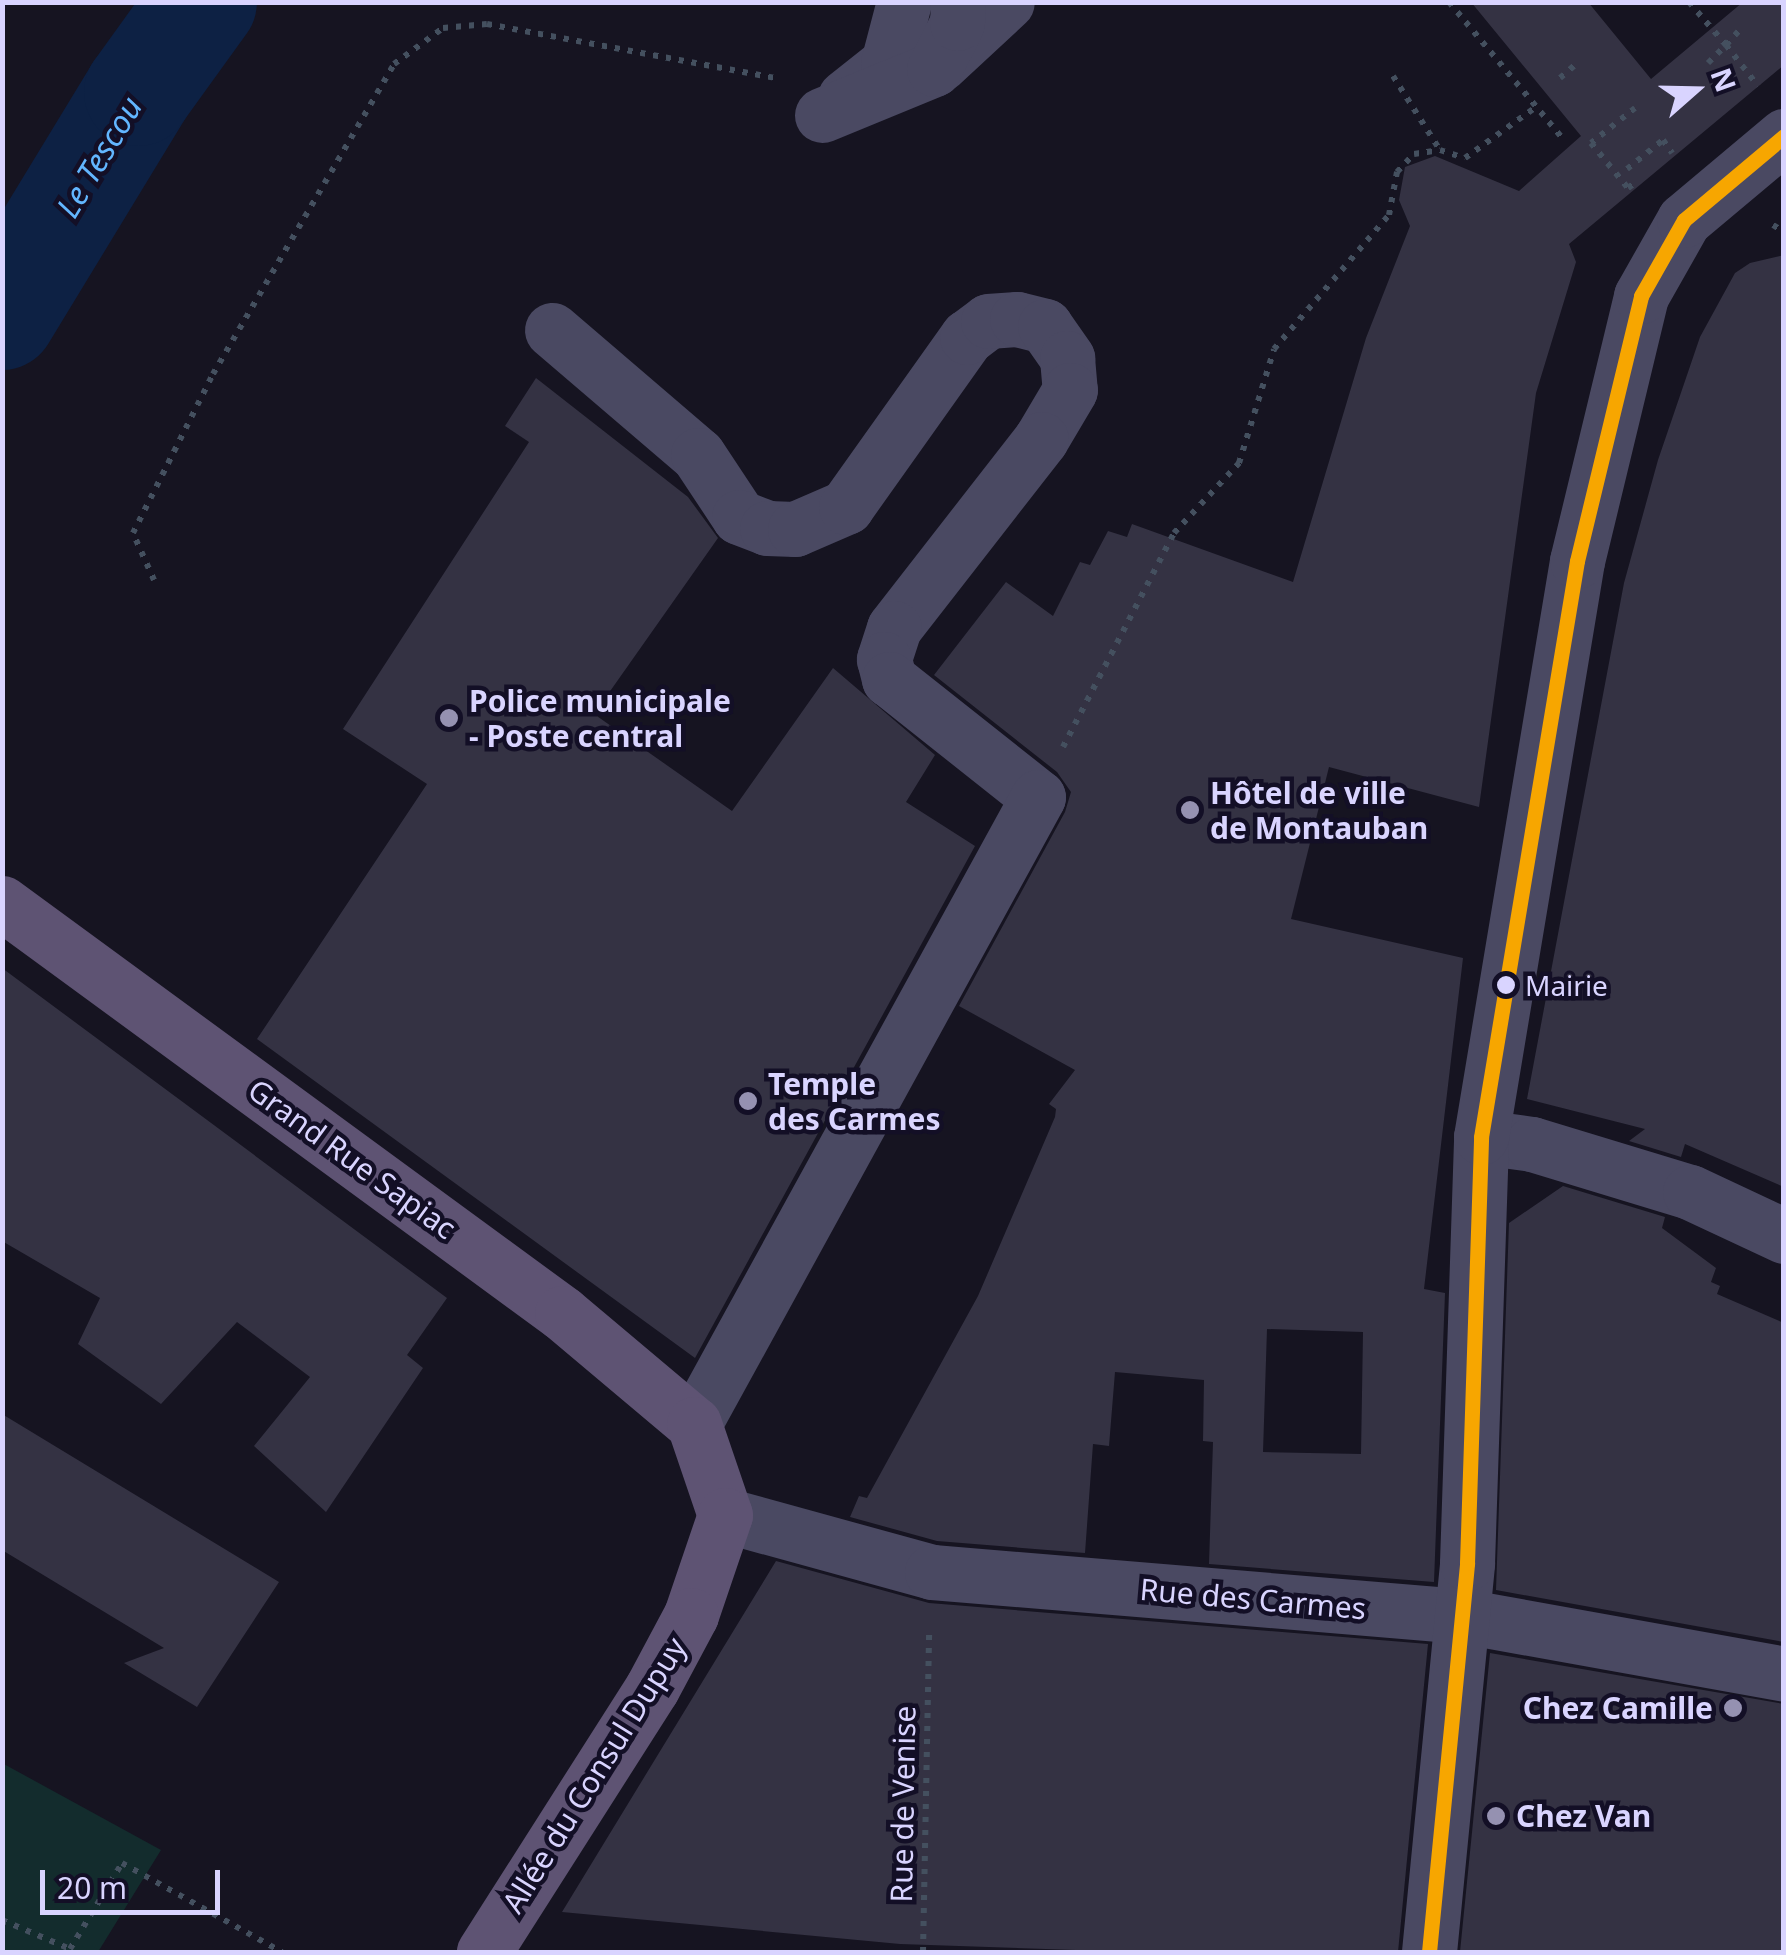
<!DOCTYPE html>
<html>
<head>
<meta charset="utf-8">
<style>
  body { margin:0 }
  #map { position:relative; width:1786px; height:1955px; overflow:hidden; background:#161421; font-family:"Noto Sans",sans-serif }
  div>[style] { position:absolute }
  .green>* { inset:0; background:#132c2d }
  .river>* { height:108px; margin:-54px; padding:0 54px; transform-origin:54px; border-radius:54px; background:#0d2144 }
  .building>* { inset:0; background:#343243 }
  .path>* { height:6px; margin-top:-3px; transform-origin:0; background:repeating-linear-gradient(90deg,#44505f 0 5px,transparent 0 13px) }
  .minor>* { height:55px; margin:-27.5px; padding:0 27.5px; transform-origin:27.5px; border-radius:27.5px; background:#4a4962 }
  .major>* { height:55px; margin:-27.5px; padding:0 27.5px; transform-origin:27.5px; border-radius:27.5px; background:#5e5373 }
  .bus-1>* { height:15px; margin:-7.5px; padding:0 7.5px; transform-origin:7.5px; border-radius:7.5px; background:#f7a600 }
  .dots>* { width:28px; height:28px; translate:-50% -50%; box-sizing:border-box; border:5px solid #130f26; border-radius:50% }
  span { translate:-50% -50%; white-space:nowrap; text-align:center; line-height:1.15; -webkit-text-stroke:9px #130f26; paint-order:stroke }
  .bus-label { font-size:28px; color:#d9d4ff }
  .left { translate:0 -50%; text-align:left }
  .poi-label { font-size:30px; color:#d9d4ff; font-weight:700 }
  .right { translate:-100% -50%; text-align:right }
  .street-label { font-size:30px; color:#d9d4ff }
  .water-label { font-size:32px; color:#62b6ff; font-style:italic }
  .frame { position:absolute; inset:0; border:5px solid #d9d4ff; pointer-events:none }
  .north { position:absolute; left:1646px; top:40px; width:100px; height:100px; -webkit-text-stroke:8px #130f26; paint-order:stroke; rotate:70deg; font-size:28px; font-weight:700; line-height:40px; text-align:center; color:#d9d4ff }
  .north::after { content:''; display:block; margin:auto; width:35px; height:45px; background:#d9d4ff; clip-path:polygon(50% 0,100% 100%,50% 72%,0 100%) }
  .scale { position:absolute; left:40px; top:1870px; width:180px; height:45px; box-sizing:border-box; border:5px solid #d9d4ff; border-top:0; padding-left:12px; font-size:30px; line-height:35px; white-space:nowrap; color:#d9d4ff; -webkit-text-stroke:8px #130f26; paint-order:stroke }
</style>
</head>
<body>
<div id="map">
  <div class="green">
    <i style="clip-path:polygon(2px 1763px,161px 1850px,98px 1952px,3px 1952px)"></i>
  </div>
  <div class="river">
    <i style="left:2px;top:316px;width:262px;rotate:-58.7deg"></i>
    <i style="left:138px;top:92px;width:111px;rotate:-54.2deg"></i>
  </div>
  <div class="building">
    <i style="clip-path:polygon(evenodd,1471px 2px,1588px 2px,1651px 79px,1743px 2px,1784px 2px,1784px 65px,1569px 244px,1576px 262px,1536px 393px,1479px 807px,1329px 767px,1291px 919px,1463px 958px,1424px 1289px,1445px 1293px,1434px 1582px,1209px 1564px,1213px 1442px,1203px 1441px,1204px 1380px,1115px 1372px,1109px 1446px,1093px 1444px,1085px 1553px,937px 1541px,850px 1517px,859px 1496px,867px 1498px,978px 1296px,1055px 1117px,1056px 1109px,1049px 1104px,1075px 1070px,959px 1006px,1065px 812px,1071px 792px,1057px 772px,934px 675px,1006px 582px,1053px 616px,1080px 562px,1090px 565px,1108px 531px,1127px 537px,1132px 524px,1293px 582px,1366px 338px,1410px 226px,1399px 200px,1405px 167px,1435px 156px,1519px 191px,1581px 136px,1471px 2px,1267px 1329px,1363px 1332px,1361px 1454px,1263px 1452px,1267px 1329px)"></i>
    <i style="clip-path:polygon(1784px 255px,1784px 1187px,1685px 1144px,1681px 1157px,1629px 1141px,1645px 1129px,1527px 1099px,1624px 583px,1658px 460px,1700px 337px,1735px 273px,1750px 263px)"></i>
    <i style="clip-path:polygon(536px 378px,688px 497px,718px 538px,594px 714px,732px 811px,833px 668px,935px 755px,906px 802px,975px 846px,695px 1358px,257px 1039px,427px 784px,343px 729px,529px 442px,505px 426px)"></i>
    <i style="clip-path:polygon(2px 968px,447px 1298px,407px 1355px,423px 1368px,326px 1512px,254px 1446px,310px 1377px,237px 1322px,161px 1404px,78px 1344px,100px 1298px,2px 1241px)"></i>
    <i style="clip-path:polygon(1563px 1186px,1665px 1217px,1662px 1228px,1716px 1268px,1711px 1282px,1720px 1286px,1717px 1294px,1784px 1323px,1784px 1642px,1496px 1590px,1509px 1223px)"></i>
    <i style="clip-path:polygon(2px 1414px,279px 1582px,197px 1707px,124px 1663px,164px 1648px,2px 1550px)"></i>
    <i style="clip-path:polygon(776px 1561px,929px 1603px,1428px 1644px,1398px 1952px,1135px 1952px,900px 1944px,562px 1912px)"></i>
    <i style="clip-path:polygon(1490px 1653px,1784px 1704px,1784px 1952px,1460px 1952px)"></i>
  </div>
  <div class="path">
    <i style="left:1449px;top:2px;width:181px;rotate:50.2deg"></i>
    <i style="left:1689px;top:2px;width:57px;rotate:49.3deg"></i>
    <i style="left:1726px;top:45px;width:24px;rotate:-48deg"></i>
    <i style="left:1708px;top:63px;width:25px;rotate:-45deg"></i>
    <i style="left:1726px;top:45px;width:52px;rotate:52deg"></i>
    <i style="left:1393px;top:76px;width:88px;rotate:57.6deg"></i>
    <i style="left:1560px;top:78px;width:20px;rotate:-41deg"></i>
    <i style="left:1635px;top:108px;width:56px;rotate:141.5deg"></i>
    <i style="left:1591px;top:143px;width:58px;rotate:50.6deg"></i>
    <i style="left:1628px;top:188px;width:9px;rotate:-36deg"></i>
    <i style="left:1627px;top:169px;width:46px;rotate:-38.9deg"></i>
    <i style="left:1663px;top:140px;width:16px;rotate:55deg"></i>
    <i style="left:1773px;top:225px;width:13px;rotate:32deg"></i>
    <i style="left:154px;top:580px;width:51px;rotate:-114.1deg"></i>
    <i style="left:133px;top:533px;width:178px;rotate:-63.3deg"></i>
    <i style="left:213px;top:374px;width:359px;rotate:-59.7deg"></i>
    <i style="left:394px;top:64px;width:61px;rotate:-36.3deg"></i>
    <i style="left:443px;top:28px;width:44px;rotate:-5.2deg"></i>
    <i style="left:487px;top:24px;width:294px;rotate:10.6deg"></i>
    <i style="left:1063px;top:747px;width:241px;rotate:-62.6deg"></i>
    <i style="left:1174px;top:533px;width:96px;rotate:-47.1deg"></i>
    <i style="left:1239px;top:463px;width:119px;rotate:-72.9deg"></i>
    <i style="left:1274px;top:349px;width:177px;rotate:-49.4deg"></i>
    <i style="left:1389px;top:215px;width:44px;rotate:-79.5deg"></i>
    <i style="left:1397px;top:172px;width:25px;rotate:-47deg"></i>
    <i style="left:1414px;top:154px;width:26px;rotate:-9deg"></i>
    <i style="left:1440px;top:150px;width:26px;rotate:18deg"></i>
    <i style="left:1465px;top:158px;width:87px;rotate:-35.7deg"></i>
    <i style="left:2px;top:1920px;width:74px;rotate:23.1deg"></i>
    <i style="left:70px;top:1949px;width:100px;rotate:-58.8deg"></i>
    <i style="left:122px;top:1863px;width:183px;rotate:29.1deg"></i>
    <i style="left:923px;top:1952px;width:323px;rotate:-88.9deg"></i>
  </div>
  <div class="minor">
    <i style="left:940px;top:64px;width:91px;rotate:-42.8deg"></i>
    <i style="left:845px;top:97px;width:55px;rotate:-38.3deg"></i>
    <i style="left:888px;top:63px;width:63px;rotate:-75.3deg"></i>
    <i style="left:822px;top:115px;width:121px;rotate:-22.3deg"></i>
    <i style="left:934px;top:69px;width:51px;rotate:-63.4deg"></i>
    <i style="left:957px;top:23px;width:21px;rotate:-87deg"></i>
    <i style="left:552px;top:330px;width:192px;rotate:40.6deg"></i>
    <i style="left:698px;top:455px;width:74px;rotate:56.5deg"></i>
    <i style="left:739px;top:517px;width:30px;rotate:21deg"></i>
    <i style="left:767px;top:528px;width:28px;rotate:2deg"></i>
    <i style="left:795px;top:529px;width:56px;rotate:-23.3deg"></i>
    <i style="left:846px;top:507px;width:209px;rotate:-54.6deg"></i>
    <i style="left:967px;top:337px;width:26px;rotate:-37deg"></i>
    <i style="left:988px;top:321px;width:29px;rotate:-4deg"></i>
    <i style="left:1017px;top:319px;width:29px;rotate:14deg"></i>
    <i style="left:1045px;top:326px;width:39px;rotate:55deg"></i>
    <i style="left:1067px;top:358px;width:32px;rotate:85deg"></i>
    <i style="left:1070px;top:390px;width:57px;rotate:120.6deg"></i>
    <i style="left:1041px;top:439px;width:239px;rotate:127.9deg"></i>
    <i style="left:894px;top:628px;width:33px;rotate:108deg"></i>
    <i style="left:884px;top:659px;width:21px;rotate:76deg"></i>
    <i style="left:889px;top:679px;width:190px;rotate:38.4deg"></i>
    <i style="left:1038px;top:797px;width:715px;rotate:118.75deg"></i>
    <i style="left:1481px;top:1137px;width:51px;rotate:7.8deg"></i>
    <i style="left:1532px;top:1144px;width:165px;rotate:16.9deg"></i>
    <i style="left:1690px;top:1192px;width:104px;rotate:25.1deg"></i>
    <i style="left:725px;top:1515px;width:215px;rotate:15.4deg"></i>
    <i style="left:932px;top:1572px;width:533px;rotate:4.74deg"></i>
    <i style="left:1463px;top:1616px;width:326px;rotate:10.2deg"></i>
    <i style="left:1429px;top:1952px;width:391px;rotate:-84.4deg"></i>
    <i style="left:1467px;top:1563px;width:426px;rotate:-88.1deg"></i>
    <i style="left:1481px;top:1137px;width:584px;rotate:-80.54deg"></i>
    <i style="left:1577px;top:561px;width:273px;rotate:-76.4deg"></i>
    <i style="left:1641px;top:296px;width:87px;rotate:-60.5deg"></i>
    <i style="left:1684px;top:220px;width:131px;rotate:-40deg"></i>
  </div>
  <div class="major">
    <i style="left:2px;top:903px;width:694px;rotate:36.21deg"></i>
    <i style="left:562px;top:1313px;width:172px;rotate:40.1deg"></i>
    <i style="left:694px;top:1424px;width:96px;rotate:71.2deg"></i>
    <i style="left:725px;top:1515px;width:106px;rotate:108.8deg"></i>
    <i style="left:691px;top:1615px;width:83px;rotate:118.1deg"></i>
    <i style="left:652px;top:1688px;width:313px;rotate:122.5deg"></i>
  </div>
  <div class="bus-1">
    <i style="left:1429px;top:1952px;width:391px;rotate:-84.4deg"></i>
    <i style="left:1467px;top:1563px;width:426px;rotate:-88.1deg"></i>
    <i style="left:1481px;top:1137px;width:584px;rotate:-80.54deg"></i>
    <i style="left:1577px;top:561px;width:273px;rotate:-76.4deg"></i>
    <i style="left:1641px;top:296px;width:87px;rotate:-60.5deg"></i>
    <i style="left:1684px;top:220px;width:131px;rotate:-40deg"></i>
  </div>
  <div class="dots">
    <i style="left:449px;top:718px;background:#9591b1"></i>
    <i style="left:1190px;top:810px;background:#9591b1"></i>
    <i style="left:1506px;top:985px;background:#d9d4ff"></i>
    <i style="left:748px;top:1101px;background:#9591b1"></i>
    <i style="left:1733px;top:1708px;background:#9591b1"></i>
    <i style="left:1496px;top:1816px;background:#9591b1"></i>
  </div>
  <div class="bus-label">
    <span class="left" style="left:1525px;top:985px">Mairie</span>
  </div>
  <div class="poi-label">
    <span class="left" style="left:469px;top:718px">Police municipale<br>- Poste central</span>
    <span class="left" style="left:1210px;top:810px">Hôtel de ville<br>de Montauban</span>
    <span class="left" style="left:768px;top:1101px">Temple<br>des Carmes</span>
    <span class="right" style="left:1713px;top:1708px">Chez Camille</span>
    <span class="left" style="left:1516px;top:1816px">Chez Van</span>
  </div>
  <div class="street-label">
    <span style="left:352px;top:1159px;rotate:36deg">Grand Rue Sapiac</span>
    <span style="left:1253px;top:1599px;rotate:5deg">Rue des Carmes</span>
    <span style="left:594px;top:1775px;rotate:-58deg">Allée du Consul Dupuy</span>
    <span style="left:903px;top:1804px;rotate:-89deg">Rue de Venise</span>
  </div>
  <div class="water-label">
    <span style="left:99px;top:157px;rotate:-59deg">Le Tescou</span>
  </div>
  <div class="frame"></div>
  <div class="north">N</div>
  <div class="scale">20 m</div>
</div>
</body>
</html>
